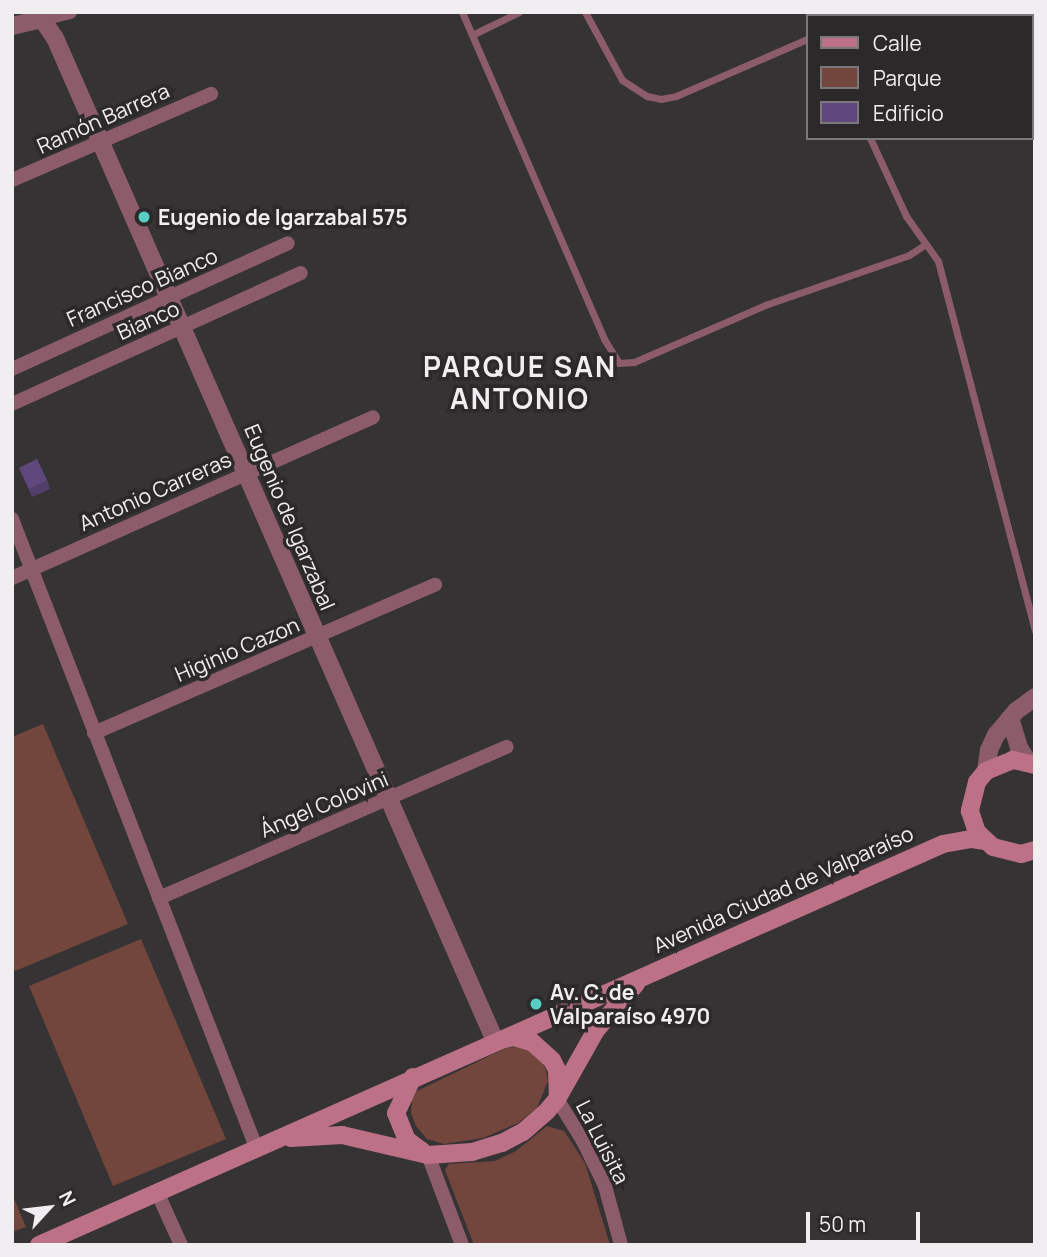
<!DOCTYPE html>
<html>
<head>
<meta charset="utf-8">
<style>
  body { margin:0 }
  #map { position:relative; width:1047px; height:1257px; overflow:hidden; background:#363335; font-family:Manrope,sans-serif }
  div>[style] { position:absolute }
  .green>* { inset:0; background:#72453d }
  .service>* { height:7px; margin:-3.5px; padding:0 3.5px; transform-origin:3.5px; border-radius:3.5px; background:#8d5c6a }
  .minor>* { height:14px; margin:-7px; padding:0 7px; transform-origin:7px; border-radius:7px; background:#8d5c6a }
  .tertiary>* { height:18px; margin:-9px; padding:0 9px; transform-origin:9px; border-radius:9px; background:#8d5c6a }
  .secondary>* { height:18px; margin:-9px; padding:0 9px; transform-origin:9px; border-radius:9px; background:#bd7187 }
  .wall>* { inset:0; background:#523e6b }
  .building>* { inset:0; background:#5f487c }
  .dots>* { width:19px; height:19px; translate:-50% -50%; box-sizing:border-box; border:4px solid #2c292b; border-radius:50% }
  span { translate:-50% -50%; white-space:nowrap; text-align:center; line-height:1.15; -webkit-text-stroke:7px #2c292b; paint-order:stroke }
  .street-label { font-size:21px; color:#f0eef0 }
  .poi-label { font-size:21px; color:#f0eef0; font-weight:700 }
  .left { translate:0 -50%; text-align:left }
  .district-label { font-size:28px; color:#f0eef0; font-weight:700; letter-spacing:2px }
  .frame { position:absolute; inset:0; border:14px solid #f0eef0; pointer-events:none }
  .legend { position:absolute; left:806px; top:14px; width:228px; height:126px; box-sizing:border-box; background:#2c292b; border:2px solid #7a787a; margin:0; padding:9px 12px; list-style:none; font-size:21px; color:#f0eef0 }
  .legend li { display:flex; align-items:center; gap:14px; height:35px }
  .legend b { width:35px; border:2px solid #7a787a }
  .north { position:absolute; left:14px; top:1173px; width:70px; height:70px; -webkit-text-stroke:5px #2c292b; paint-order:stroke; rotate:63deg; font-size:19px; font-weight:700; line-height:28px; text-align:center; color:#f0eef0 }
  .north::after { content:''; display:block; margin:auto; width:24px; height:32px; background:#f0eef0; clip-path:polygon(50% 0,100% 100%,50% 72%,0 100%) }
  .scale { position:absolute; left:806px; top:1212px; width:114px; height:32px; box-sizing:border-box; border:4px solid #f0eef0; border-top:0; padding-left:9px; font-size:21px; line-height:24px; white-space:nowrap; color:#f0eef0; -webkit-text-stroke:5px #2c292b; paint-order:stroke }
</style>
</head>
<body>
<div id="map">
  <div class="green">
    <i style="clip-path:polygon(43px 724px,128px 924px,15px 971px,12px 964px,12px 737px)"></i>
    <i style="clip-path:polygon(141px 939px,226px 1139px,113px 1186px,29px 986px)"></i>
    <i style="clip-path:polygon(515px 1047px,527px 1048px,541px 1058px,546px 1070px,548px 1081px,537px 1108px,518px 1123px,483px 1138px,444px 1144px,427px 1139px,416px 1126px,411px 1113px,412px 1100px,417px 1091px,506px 1048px)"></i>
    <i style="clip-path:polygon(547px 1126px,564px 1131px,585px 1163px,610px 1245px,474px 1245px,445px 1170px,449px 1164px,495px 1161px,516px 1151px)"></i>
    <i style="clip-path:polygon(12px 1194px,26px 1227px,12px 1232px)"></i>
  </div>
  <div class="service">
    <i style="left:462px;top:12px;width:357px;rotate:66.5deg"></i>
    <i style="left:604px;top:339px;width:28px;rotate:58deg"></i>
    <i style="left:619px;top:363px;width:15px;rotate:-4deg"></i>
    <i style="left:634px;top:362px;width:143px;rotate:-23.5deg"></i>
    <i style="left:765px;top:305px;width:152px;rotate:-19.1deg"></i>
    <i style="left:909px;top:255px;width:20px;rotate:-33deg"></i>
    <i style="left:585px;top:12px;width:77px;rotate:61.4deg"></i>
    <i style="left:622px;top:80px;width:30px;rotate:33deg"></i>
    <i style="left:647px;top:96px;width:14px;rotate:12deg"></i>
    <i style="left:661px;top:99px;width:15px;rotate:-11deg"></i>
    <i style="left:676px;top:96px;width:143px;rotate:-23.5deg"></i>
    <i style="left:472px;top:35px;width:52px;rotate:-26.1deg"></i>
    <i style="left:870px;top:138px;width:86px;rotate:65.2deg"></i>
    <i style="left:906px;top:216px;width:55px;rotate:54.6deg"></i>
    <i style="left:938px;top:261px;width:383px;rotate:75.3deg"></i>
  </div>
  <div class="minor">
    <i style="left:41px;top:12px;width:7px;rotate:82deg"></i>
    <i style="left:42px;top:19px;width:29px;rotate:-14deg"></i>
    <i style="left:12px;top:180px;width:217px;rotate:-23.4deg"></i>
    <i style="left:12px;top:369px;width:303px;rotate:-24.5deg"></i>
    <i style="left:12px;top:404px;width:317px;rotate:-24.4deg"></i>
    <i style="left:12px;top:519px;width:674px;rotate:68.77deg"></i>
    <i style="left:12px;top:578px;width:395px;rotate:-24deg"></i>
    <i style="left:94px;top:733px;width:372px;rotate:-23.5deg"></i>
    <i style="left:159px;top:898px;width:379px;rotate:-23.5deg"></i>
    <i style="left:557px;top:1099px;width:49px;rotate:58.2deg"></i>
    <i style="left:583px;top:1141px;width:50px;rotate:63.9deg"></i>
    <i style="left:605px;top:1186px;width:61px;rotate:74.8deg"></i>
    <i style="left:428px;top:1155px;width:96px;rotate:69.3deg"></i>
    <i style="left:157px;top:1192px;width:58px;rotate:65.6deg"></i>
  </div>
  <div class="tertiary">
    <i style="left:12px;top:26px;width:31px;rotate:-13deg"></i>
    <i style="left:42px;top:19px;width:23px;rotate:56deg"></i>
    <i style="left:55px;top:38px;width:1095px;rotate:66.31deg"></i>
    <i style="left:1010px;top:718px;width:31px;rotate:73deg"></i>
    <i style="left:1019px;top:748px;width:17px;rotate:57deg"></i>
    <i style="left:986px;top:771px;width:21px;rotate:-82deg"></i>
    <i style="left:989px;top:750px;width:17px;rotate:-65deg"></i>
    <i style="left:996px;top:735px;width:31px;rotate:-50deg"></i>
    <i style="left:1016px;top:711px;width:24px;rotate:-36deg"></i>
  </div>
  <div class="secondary">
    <i style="left:1035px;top:765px;width:23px;rotate:-167deg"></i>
    <i style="left:1013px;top:760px;width:29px;rotate:158deg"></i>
    <i style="left:986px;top:771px;width:14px;rotate:129deg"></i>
    <i style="left:977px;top:782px;width:30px;rotate:104deg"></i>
    <i style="left:970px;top:811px;width:22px;rotate:72deg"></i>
    <i style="left:977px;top:832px;width:22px;rotate:43deg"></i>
    <i style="left:993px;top:847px;width:29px;rotate:14deg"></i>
    <i style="left:1021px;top:854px;width:15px;rotate:-16deg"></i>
    <i style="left:505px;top:1039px;width:9px;rotate:-13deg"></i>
    <i style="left:514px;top:1037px;width:19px;rotate:16deg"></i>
    <i style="left:532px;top:1042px;width:27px;rotate:42deg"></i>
    <i style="left:552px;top:1060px;width:11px;rotate:63deg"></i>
    <i style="left:557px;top:1070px;width:25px;rotate:88deg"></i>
    <i style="left:413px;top:1077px;width:40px;rotate:115deg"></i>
    <i style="left:396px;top:1113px;width:29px;rotate:68deg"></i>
    <i style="left:407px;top:1140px;width:19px;rotate:36deg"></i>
    <i style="left:291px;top:1138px;width:51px;rotate:-3.4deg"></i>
    <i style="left:342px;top:1135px;width:88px;rotate:13.1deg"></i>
    <i style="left:428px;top:1155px;width:44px;rotate:-3.9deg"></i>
    <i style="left:472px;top:1152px;width:31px;rotate:-17deg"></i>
    <i style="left:502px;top:1143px;width:24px;rotate:-28deg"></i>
    <i style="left:523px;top:1132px;width:32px;rotate:-41deg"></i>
    <i style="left:547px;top:1111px;width:16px;rotate:-50deg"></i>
    <i style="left:557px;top:1099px;width:79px;rotate:-60.5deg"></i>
    <i style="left:596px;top:1030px;width:61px;rotate:-49deg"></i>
    <i style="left:39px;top:1245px;width:989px;rotate:-23.92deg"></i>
    <i style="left:943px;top:844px;width:29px;rotate:-10deg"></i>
    <i style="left:972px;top:839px;width:12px;rotate:9deg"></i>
  </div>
  <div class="wall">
    <i style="clip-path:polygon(19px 468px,47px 480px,50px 489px,32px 497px)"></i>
  </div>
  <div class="building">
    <i style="clip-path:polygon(37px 459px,47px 480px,29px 489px,19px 468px)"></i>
  </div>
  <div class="dots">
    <i style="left:144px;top:217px;background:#57cec1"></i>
    <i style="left:536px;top:1004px;background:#57cec1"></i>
  </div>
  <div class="street-label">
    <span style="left:103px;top:118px;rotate:-24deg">Ramón Barrera</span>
    <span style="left:142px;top:287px;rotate:-24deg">Francisco Bianco</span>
    <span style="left:148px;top:320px;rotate:-24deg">Bianco</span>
    <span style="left:155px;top:491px;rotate:-24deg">Antonio Carreras</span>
    <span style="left:290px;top:517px;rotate:67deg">Eugenio de Igarzabal</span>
    <span style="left:237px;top:649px;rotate:-23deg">Higinio Cazon</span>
    <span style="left:324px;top:804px;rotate:-23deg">Ángel Colovini</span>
    <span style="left:783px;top:889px;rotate:-24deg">Avenida Ciudad de Valparaíso</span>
    <span style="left:603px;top:1142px;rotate:63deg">La Luisita</span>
  </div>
  <div class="poi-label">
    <span class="left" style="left:158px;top:217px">Eugenio de Igarzabal 575</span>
    <span class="left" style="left:550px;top:1004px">Av. C. de<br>Valparaíso 4970</span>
  </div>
  <div class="district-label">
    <span style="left:520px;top:382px">PARQUE SAN<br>ANTONIO</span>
  </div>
  <div class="frame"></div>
  <ul class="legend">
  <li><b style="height:9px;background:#bd7187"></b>Calle</li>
  <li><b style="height:19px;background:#72453d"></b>Parque</li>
  <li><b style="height:19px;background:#5f487c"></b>Edificio</li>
  </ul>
  <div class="north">N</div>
  <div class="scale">50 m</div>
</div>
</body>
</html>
